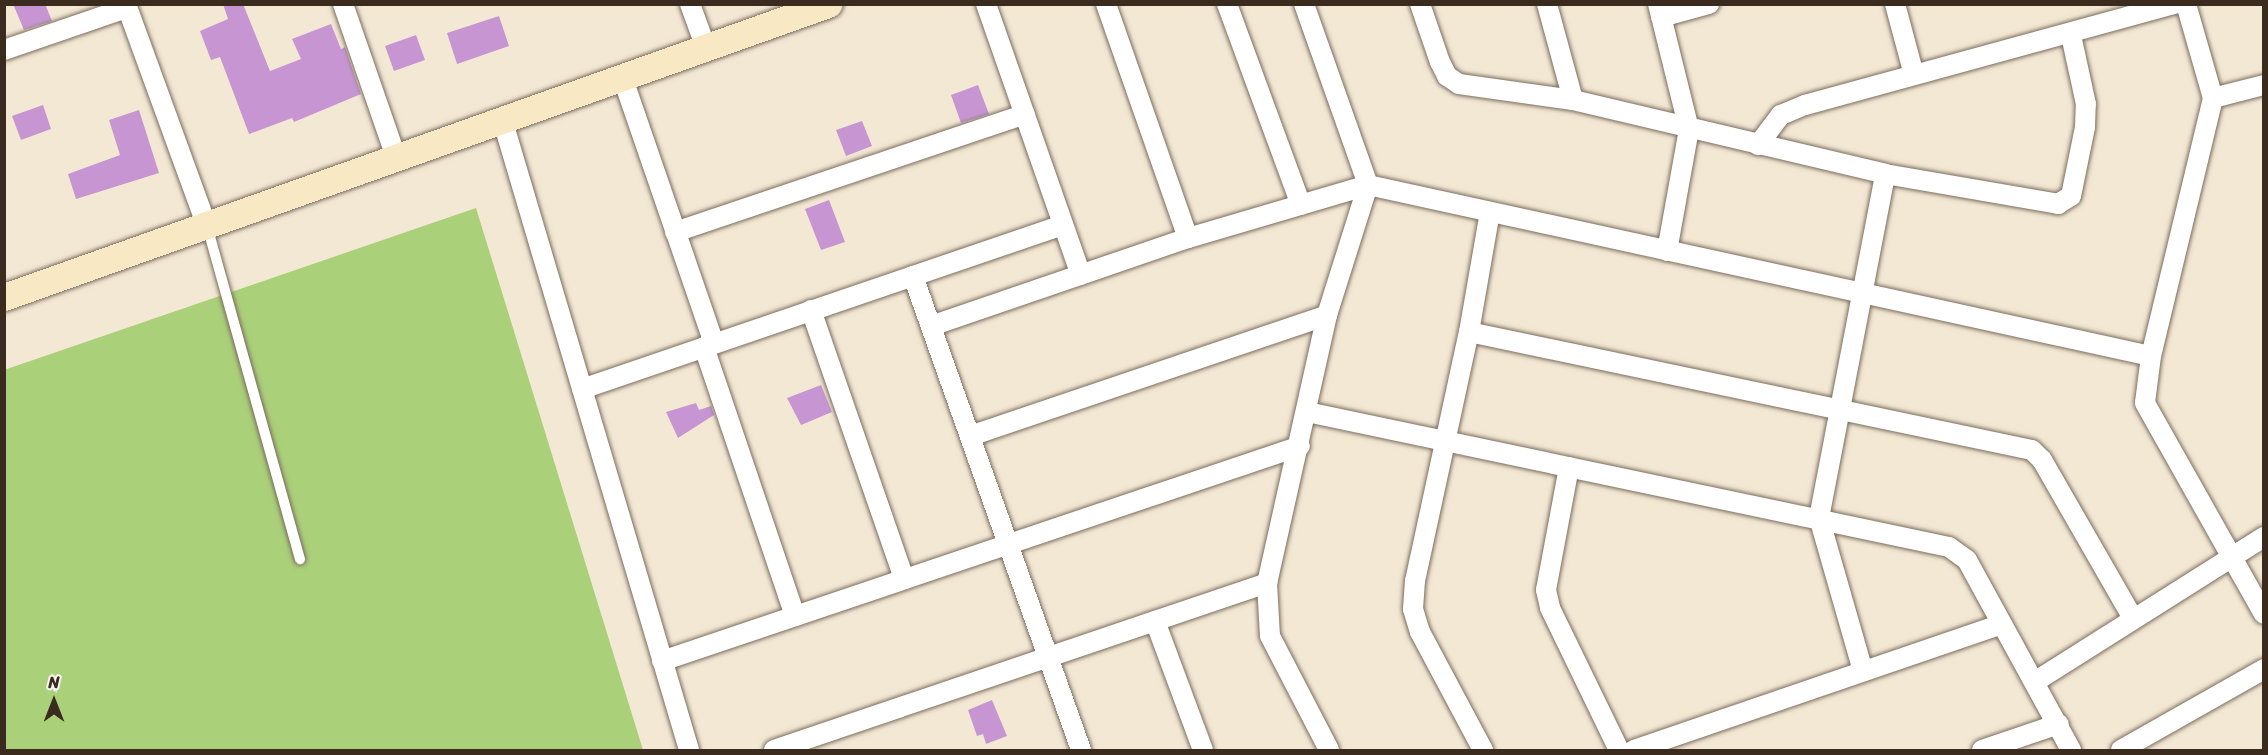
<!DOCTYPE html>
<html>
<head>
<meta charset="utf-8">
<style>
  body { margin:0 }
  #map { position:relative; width:2268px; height:755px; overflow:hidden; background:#f3e8d4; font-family:Sriracha,sans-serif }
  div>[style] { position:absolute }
  .green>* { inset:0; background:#abd07a }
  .building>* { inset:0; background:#c796d2 }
  .roads { filter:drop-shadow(0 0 2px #7b6c5e) drop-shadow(0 0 2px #7b6c5e) }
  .service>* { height:10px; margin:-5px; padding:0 5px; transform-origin:5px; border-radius:5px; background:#fff }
  .minor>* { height:20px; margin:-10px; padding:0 10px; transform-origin:10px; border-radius:10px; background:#fff }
  .secondary>* { height:27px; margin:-13.5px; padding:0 13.5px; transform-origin:13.5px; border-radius:13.5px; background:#f8e8c3 }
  span { translate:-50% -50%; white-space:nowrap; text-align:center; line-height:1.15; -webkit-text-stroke:5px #f6f6f2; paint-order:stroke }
  .frame { position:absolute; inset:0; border:6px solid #3b2a1e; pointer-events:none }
  .north { position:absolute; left:24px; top:671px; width:60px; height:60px; -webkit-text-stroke:4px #f6f6f2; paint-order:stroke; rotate:0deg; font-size:16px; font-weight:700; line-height:24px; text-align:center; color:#3b2a1e }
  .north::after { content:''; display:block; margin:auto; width:21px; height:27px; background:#3b2a1e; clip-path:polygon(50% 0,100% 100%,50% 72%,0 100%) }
</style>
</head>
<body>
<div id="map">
  <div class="green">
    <i style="clip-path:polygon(476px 208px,643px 750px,5px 750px,4px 370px)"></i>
  </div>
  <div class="building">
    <i style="clip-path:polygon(13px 4px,45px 4px,52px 21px,24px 30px)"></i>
    <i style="clip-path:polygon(223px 4px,243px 4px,270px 71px,301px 59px,292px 39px,331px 24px,341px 49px,345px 47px,361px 94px,294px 122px,292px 118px,249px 134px,220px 57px,211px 60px,200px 31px,228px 19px)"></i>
    <i style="clip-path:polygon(499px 16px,509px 46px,457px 64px,447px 33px)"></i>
    <i style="clip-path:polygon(416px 35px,425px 60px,394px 71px,385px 46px)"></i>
    <i style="clip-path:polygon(978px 85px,989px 114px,961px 123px,951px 95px)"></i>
    <i style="clip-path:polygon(43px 105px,51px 129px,21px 140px,12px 116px)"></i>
    <i style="clip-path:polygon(139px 110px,159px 173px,76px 199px,68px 174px,120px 155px,109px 120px)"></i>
    <i style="clip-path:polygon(862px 121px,872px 146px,846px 156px,836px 130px)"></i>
    <i style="clip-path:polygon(829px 200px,845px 242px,821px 250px,805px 209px)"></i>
    <i style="clip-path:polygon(821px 385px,832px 412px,801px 425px,787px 398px)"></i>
    <i style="clip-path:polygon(696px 403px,699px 410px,711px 406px,714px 415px,678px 438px,666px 412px)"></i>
    <i style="clip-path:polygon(992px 700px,1007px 736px,986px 744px,983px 734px,977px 736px,968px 710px)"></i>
  </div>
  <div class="roads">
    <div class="service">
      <i style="left:207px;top:226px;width:346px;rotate:74.4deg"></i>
    </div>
    <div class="minor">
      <i style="left:126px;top:4px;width:236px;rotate:70deg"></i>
      <i style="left:343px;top:4px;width:165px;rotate:70.9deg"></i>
      <i style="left:690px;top:4px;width:47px;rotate:70deg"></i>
      <i style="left:986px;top:4px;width:287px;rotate:70.7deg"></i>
      <i style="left:1106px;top:4px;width:248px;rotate:70.7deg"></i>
      <i style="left:1227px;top:4px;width:214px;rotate:69.8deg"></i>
      <i style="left:1304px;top:4px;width:192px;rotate:70.5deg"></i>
      <i style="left:1368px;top:185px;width:136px;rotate:107.5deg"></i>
      <i style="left:1327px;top:315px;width:275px;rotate:102.6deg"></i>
      <i style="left:1267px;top:583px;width:53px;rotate:86.8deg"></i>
      <i style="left:1270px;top:636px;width:128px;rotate:62.6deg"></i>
      <i style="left:1420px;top:4px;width:61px;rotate:71deg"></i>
      <i style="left:1440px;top:62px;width:16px;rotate:63deg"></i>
      <i style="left:1447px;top:76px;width:14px;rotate:34deg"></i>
      <i style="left:1459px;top:84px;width:115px;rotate:8deg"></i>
      <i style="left:1573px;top:100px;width:321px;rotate:13.3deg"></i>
      <i style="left:1885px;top:174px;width:176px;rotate:9.8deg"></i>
      <i style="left:2058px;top:204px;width:15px;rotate:-32deg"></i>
      <i style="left:2071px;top:196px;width:70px;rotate:-78.5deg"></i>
      <i style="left:2085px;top:127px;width:23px;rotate:-88deg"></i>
      <i style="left:2086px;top:104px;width:71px;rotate:-102.3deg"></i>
      <i style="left:1547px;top:4px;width:99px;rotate:74.8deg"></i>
      <i style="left:1658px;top:4px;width:129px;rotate:76.1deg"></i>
      <i style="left:1689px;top:129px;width:124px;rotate:100.2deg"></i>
      <i style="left:1895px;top:4px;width:73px;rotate:75deg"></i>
      <i style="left:2186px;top:4px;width:98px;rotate:74deg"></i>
      <i style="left:2213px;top:98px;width:265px;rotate:103.5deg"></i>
      <i style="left:2151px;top:356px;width:47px;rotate:97.3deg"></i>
      <i style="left:2145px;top:403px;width:242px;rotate:60.6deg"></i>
      <i style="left:1661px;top:17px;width:50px;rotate:-15.2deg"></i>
      <i style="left:4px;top:50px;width:130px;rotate:-18.9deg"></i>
      <i style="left:623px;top:79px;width:280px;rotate:71deg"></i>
      <i style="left:2213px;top:98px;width:53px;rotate:-14.3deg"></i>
      <i style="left:503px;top:122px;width:655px;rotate:73.5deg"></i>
      <i style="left:1758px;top:145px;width:38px;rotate:-53deg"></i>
      <i style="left:1781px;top:115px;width:26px;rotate:-23deg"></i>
      <i style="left:1805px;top:105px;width:383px;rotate:-15.3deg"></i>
      <i style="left:675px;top:232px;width:369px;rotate:-18.6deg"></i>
      <i style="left:913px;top:276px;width:503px;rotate:70.48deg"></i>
      <i style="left:811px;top:310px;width:285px;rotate:70.9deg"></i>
      <i style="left:931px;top:326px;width:272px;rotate:-18.9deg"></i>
      <i style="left:1188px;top:238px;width:188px;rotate:-16.4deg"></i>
      <i style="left:1368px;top:185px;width:801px;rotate:12.32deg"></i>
      <i style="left:1469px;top:332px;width:575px;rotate:11.84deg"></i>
      <i style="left:2032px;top:450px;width:14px;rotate:45deg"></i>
      <i style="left:2042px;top:460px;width:182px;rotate:60.1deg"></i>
      <i style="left:704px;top:347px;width:284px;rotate:71.3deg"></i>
      <i style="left:582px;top:389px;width:508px;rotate:-18.83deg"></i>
      <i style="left:1307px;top:412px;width:656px;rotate:11.88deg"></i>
      <i style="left:1949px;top:547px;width:22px;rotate:36deg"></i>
      <i style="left:1967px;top:560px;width:217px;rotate:61.3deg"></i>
      <i style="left:970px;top:436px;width:377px;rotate:-18.7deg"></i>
      <i style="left:1569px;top:467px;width:125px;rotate:100.6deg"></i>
      <i style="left:1546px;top:590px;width:18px;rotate:77deg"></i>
      <i style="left:1550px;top:608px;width:158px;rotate:64.1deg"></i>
      <i style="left:1155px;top:621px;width:138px;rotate:69.6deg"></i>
      <i style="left:662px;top:661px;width:673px;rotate:-18.62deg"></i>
      <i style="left:1863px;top:671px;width:159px;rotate:-106deg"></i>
      <i style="left:1819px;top:518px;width:350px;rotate:-79.1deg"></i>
      <i style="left:2036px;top:681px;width:270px;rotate:-32.3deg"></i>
      <i style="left:774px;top:750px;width:521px;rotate:-18.71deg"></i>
      <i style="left:1483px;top:750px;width:134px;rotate:-118.1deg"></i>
      <i style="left:1420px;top:632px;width:24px;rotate:-107deg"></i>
      <i style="left:1413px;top:609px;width:28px;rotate:-86deg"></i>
      <i style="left:1415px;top:581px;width:255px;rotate:-77.8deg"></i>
      <i style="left:1469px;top:332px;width:122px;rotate:-80.1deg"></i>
      <i style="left:1634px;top:750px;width:389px;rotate:-18.9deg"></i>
      <i style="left:1982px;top:750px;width:81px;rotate:-18.7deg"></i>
      <i style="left:2121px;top:750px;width:164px;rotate:-29.5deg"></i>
    </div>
    <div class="secondary">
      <i style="left:4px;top:297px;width:875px;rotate:-19.57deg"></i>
    </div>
  </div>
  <div class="frame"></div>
  <div class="north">N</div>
</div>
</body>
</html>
